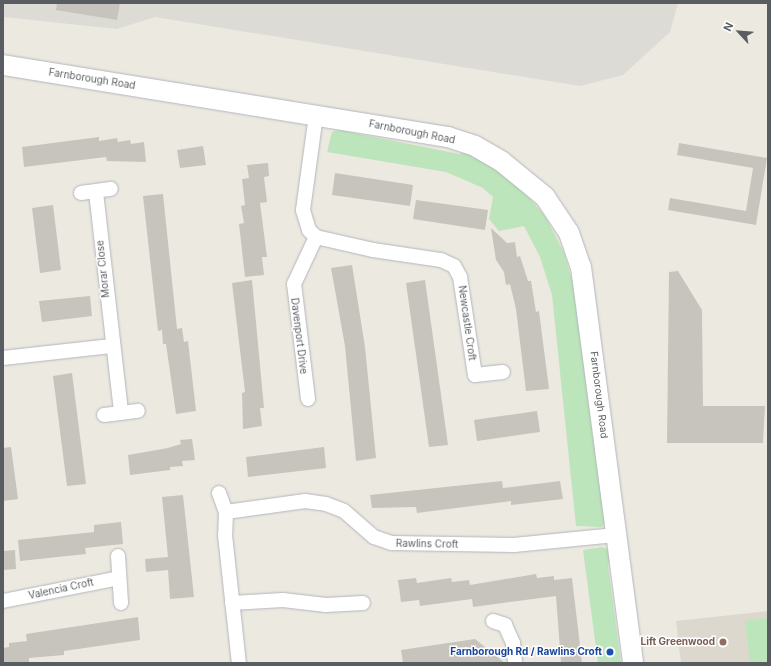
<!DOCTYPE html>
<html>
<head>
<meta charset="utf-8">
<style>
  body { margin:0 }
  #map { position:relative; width:771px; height:666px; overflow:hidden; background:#ece9e0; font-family:Inter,sans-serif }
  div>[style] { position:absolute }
  .industrial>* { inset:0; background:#dddbd5 }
  .education>* { inset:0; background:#dcd8ce }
  .green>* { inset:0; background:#bce5bb }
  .building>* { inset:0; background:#c7c4bd }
  .roads { filter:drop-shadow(0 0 1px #b3b6bb) drop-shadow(0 0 1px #b3b6bb) }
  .street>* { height:14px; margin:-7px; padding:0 7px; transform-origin:7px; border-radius:7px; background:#fff }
  .secondary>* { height:20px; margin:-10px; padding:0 10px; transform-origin:10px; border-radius:10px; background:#fff }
  .dots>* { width:11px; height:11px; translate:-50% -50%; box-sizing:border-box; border:2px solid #fff; border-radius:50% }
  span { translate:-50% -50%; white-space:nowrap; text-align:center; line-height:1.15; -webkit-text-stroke:3px #fff; paint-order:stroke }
  .street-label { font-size:10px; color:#595d61 }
  .education-label { font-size:10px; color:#785e54; font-weight:700 }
  .right { translate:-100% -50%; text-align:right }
  .transit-label { font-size:10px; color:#164399; font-weight:700 }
  .frame { position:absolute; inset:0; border:4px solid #595d61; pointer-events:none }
  .north { position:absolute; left:719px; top:12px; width:40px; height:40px; -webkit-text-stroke:3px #fff; paint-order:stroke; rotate:296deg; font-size:11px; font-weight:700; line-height:16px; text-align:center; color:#595d61 }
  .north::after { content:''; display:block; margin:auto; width:14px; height:18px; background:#595d61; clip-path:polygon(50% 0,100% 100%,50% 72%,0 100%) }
</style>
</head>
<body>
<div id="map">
  <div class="industrial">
    <i style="clip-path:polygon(3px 3px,678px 3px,670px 32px,623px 75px,580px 86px,155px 17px,117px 29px,3px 17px)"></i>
  </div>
  <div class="education">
    <i style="clip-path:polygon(768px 611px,768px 663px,681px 663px,676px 621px)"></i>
  </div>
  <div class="green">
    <i style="clip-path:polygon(339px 130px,459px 154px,469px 152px,516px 183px,545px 216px,564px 253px,574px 287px,608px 518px,602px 527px,576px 526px,552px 295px,540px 257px,524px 226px,499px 231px,489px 219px,493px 197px,483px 188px,446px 172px,327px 152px,332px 132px)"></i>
    <i style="clip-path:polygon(602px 547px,611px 550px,612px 555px,608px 565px,621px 663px,598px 663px,583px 550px)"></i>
    <i style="clip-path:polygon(768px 618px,768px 663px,750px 663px,745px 621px)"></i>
  </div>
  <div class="building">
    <i style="clip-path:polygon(57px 3px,120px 3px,117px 20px,56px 10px)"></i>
    <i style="clip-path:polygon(99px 137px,99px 141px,117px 138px,118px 142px,130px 140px,131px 144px,144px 142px,146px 162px,107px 161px,106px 157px,24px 167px,22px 147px)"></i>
    <i style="clip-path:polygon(679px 143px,767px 158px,756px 225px,668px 210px,670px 198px,746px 211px,753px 168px,677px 155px)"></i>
    <i style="clip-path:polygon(203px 146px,206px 165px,180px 168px,177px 150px)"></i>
    <i style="clip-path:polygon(268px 163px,269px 176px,264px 177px,267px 202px,260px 203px,267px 257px,262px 257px,264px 275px,245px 277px,239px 224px,244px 223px,241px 206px,245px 205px,242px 179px,249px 178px,247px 165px)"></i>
    <i style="clip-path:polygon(335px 173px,413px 185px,410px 206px,332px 195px)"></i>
    <i style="clip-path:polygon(163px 194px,177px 329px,182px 328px,184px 342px,188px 341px,196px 411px,176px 414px,166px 344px,163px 344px,162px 330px,158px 331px,143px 196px)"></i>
    <i style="clip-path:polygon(416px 200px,488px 210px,485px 230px,413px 219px)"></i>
    <i style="clip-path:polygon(53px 205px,61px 270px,40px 273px,32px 208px)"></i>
    <i style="clip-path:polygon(491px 228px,507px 243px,515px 242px,517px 257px,520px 256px,528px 281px,531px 281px,536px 312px,539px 311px,549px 389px,526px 391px,516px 309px,510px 284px,506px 285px,504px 272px,496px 260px)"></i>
    <i style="clip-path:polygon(352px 265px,365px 347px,376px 458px,356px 461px,345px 346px,331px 268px)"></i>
    <i style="clip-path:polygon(678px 271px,702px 310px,703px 406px,765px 406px,763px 443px,667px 443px,669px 272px)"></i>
    <i style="clip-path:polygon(252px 280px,264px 408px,260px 408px,262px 426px,243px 429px,242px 393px,245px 392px,232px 283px)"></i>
    <i style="clip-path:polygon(425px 280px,448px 445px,429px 447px,406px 283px)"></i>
    <i style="clip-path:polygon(90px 296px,92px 316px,42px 322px,39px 301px)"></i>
    <i style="clip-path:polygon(72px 373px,86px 484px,67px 486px,53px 376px)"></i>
    <i style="clip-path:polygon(537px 411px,540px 432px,477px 441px,474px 420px)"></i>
    <i style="clip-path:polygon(192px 439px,195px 460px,182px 461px,183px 466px,170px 467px,170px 470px,130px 475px,128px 455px,168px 448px,181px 444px,180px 440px)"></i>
    <i style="clip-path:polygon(11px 447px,18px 499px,3px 501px,3px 448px)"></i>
    <i style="clip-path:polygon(324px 447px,326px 468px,248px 477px,246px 457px)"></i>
    <i style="clip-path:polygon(502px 481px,503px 488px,560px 481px,563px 499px,511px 505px,511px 501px,417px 513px,416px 507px,372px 508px,370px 495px)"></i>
    <i style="clip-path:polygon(183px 495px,194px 597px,170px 599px,168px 570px,146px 572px,145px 559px,168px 557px,162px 497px)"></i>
    <i style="clip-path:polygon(121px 522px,123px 544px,85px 548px,86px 554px,20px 561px,18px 540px,94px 532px,94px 525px)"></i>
    <i style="clip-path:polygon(15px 550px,16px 569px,3px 570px,3px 551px)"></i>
    <i style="clip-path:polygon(536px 574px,537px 578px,554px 576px,554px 580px,572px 578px,582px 663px,561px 663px,556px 596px,473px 607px,472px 599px,420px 606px,419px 600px,401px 602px,398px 580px,416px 578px,417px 583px,451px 578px,452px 582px,469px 580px,470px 585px)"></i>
    <i style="clip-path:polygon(138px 617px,140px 640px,64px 651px,64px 655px,29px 658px,29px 663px,3px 663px,3px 648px,9px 647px,9px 643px,27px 641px,26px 634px)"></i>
    <i style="clip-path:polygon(475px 639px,505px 663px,403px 663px,401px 650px)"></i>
  </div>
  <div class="roads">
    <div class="street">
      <i style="left:96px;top:192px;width:222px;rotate:83.5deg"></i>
      <i style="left:81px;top:193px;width:30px;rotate:-8deg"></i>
      <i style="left:316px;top:237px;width:58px;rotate:12.8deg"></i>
      <i style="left:373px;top:250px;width:69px;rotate:8.4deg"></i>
      <i style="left:441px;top:260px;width:14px;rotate:25deg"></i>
      <i style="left:454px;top:266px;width:13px;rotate:61deg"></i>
      <i style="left:460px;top:277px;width:99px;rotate:81.3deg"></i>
      <i style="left:475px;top:375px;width:28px;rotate:-6deg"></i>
      <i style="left:3px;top:358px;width:109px;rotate:-6.3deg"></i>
      <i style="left:308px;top:399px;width:116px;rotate:-96.9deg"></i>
      <i style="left:294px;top:284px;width:52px;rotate:-64.9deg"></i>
      <i style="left:316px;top:237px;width:10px;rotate:-135deg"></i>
      <i style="left:309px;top:230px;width:21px;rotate:-107deg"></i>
      <i style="left:303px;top:210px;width:96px;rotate:-82.2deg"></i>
      <i style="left:104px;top:415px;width:34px;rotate:-7deg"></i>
      <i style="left:219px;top:493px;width:20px;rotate:70deg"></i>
      <i style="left:226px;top:512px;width:23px;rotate:92deg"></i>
      <i style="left:225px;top:535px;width:129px;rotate:83.8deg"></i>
      <i style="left:226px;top:512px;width:80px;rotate:-7.9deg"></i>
      <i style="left:305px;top:501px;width:21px;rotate:8deg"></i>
      <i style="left:326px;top:504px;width:19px;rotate:21deg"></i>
      <i style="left:344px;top:511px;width:40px;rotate:41deg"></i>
      <i style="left:374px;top:537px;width:18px;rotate:19deg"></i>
      <i style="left:391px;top:543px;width:123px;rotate:0.9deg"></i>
      <i style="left:514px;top:545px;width:102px;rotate:-5.6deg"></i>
      <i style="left:118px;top:556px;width:47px;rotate:86.3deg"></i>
      <i style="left:3px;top:601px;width:118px;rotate:-11.2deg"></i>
      <i style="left:232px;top:603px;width:51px;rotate:-3.4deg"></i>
      <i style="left:283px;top:600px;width:43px;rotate:6.6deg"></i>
      <i style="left:326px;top:605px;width:37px;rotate:-3deg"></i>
      <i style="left:493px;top:621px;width:13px;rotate:18deg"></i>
      <i style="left:505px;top:625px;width:20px;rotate:66deg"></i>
      <i style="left:513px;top:643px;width:20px;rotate:84deg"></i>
    </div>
    <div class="secondary">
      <i style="left:3px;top:65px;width:451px;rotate:9.2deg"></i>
      <i style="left:448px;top:137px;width:28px;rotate:18deg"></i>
      <i style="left:475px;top:146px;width:30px;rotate:30deg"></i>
      <i style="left:501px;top:161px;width:57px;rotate:39.3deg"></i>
      <i style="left:545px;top:197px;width:43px;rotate:56.3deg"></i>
      <i style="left:569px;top:233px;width:36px;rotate:71deg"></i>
      <i style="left:581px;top:267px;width:399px;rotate:82.5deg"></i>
    </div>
  </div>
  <div class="dots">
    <i style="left:723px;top:642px;background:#8d6e63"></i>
    <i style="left:610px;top:652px;background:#1a4fb4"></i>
  </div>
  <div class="street-label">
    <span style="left:92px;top:79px;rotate:9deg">Farnborough Road</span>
    <span style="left:412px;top:132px;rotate:11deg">Farnborough Road</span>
    <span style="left:103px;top:269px;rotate:-96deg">Morar Close</span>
    <span style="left:467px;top:323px;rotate:82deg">Newcastle Croft</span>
    <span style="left:299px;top:336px;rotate:83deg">Davenport Drive</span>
    <span style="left:599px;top:395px;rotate:83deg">Farnborough Road</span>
    <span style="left:427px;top:544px;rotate:1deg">Rawlins Croft</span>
    <span style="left:61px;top:589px;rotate:-12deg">Valencia Croft</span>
  </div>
  <div class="education-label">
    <span class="right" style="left:715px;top:642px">Lift Greenwood</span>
  </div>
  <div class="transit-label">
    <span class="right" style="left:602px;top:652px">Farnborough Rd / Rawlins Croft</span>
  </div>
  <div class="frame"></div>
  <div class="north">N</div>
</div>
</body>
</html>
